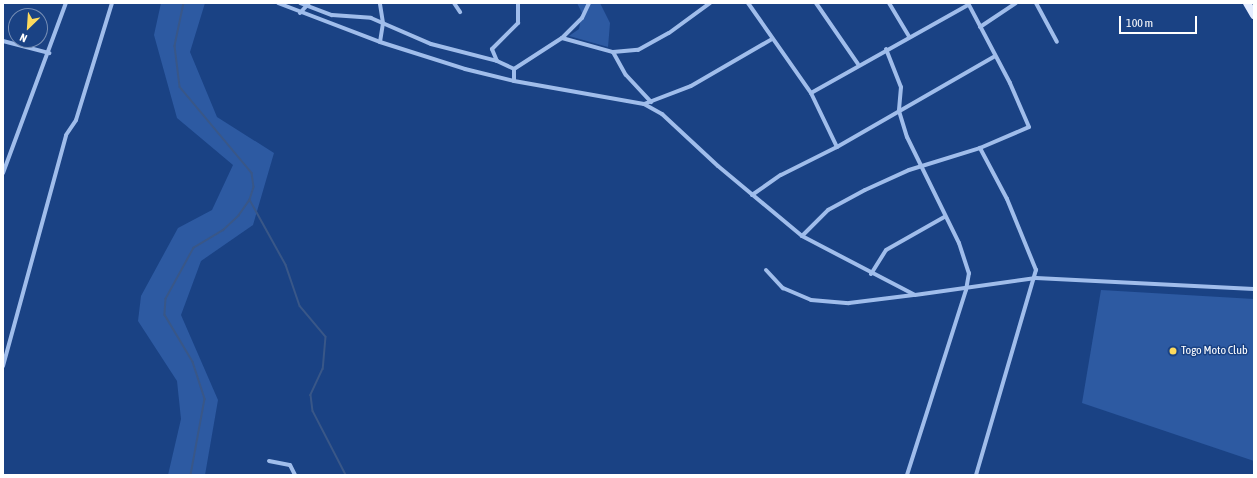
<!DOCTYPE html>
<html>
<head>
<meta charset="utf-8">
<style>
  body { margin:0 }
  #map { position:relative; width:1257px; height:478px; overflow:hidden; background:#1a4284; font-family:"Asap Condensed",sans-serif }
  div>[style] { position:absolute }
  .green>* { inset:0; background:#2d5aa2 }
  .stream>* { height:1.5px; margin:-0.75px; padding:0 0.75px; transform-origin:0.75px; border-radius:0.75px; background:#395788 }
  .street>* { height:4px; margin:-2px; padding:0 2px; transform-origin:2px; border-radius:2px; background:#a0bdeb }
  .primary>* { height:8px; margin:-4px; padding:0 4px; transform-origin:4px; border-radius:4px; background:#e5edff }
  .dots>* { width:11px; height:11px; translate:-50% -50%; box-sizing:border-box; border:2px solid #1a4284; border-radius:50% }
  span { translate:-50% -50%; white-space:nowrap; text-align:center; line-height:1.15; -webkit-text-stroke:3px #1a4284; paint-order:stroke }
  .poi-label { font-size:12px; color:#fff }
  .left { translate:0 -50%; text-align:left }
  .frame { position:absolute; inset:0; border:4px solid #fff; pointer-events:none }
  .north { position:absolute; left:8px; top:8px; width:40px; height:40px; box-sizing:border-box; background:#1a4284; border:1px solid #768eb5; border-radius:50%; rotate:205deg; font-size:11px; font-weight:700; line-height:16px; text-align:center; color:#fff }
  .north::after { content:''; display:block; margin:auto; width:14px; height:18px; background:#fdda5d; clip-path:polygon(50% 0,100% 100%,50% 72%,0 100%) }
  .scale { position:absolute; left:1119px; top:16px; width:78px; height:18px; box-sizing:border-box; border:2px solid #fff; border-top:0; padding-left:5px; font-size:12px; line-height:14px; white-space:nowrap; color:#fff; -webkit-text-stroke:3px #1a4284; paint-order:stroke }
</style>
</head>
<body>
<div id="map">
  <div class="green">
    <i style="clip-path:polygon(161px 3px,205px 3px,190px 52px,217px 117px,274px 153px,253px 225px,201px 261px,181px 315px,218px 400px,205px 475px,168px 475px,181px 419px,177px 381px,138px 321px,141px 296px,178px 228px,212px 210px,233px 165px,177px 118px,154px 35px)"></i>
    <i style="clip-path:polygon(577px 3px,600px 3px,610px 23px,608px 47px,569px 36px,579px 29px,582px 13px)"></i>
    <i style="clip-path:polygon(1101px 290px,1254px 299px,1254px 461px,1082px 403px)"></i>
  </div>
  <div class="stream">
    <i style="left:184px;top:3px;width:44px;rotate:101.8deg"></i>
    <i style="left:175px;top:46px;width:41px;rotate:83deg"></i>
    <i style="left:180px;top:87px;width:112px;rotate:50.1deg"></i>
    <i style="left:252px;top:173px;width:14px;rotate:82deg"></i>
    <i style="left:254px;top:187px;width:14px;rotate:107deg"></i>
    <i style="left:250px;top:200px;width:19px;rotate:125deg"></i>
    <i style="left:239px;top:216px;width:21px;rotate:137deg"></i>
    <i style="left:224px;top:230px;width:35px;rotate:149deg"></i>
    <i style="left:194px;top:248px;width:58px;rotate:118.8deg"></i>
    <i style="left:166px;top:299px;width:16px;rotate:94deg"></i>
    <i style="left:165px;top:315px;width:55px;rotate:59.2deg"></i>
    <i style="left:193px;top:362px;width:39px;rotate:72deg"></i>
    <i style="left:205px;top:399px;width:77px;rotate:100.4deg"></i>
    <i style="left:250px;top:200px;width:74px;rotate:61deg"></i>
    <i style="left:286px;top:265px;width:43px;rotate:71.1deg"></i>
    <i style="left:300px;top:306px;width:40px;rotate:50deg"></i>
    <i style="left:326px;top:337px;width:32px;rotate:95deg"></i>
    <i style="left:323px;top:369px;width:29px;rotate:115deg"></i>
    <i style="left:311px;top:395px;width:16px;rotate:83deg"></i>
    <i style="left:313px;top:411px;width:72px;rotate:62.7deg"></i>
  </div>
  <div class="street">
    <i style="left:278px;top:3px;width:109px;rotate:20.9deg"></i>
    <i style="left:380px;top:42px;width:89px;rotate:17.6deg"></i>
    <i style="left:465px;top:69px;width:50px;rotate:13.8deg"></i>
    <i style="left:514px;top:81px;width:132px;rotate:10deg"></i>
    <i style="left:644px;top:104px;width:21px;rotate:29deg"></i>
    <i style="left:662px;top:114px;width:76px;rotate:42.9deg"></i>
    <i style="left:718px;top:166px;width:109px;rotate:39.8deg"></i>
    <i style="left:802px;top:236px;width:127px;rotate:27.6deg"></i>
    <i style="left:915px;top:295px;width:122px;rotate:-8deg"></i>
    <i style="left:1036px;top:278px;width:218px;rotate:2.9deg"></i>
    <i style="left:300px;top:3px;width:34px;rotate:21deg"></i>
    <i style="left:332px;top:15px;width:39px;rotate:4deg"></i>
    <i style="left:371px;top:18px;width:65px;rotate:23.4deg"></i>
    <i style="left:431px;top:44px;width:68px;rotate:14.4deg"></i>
    <i style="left:497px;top:61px;width:19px;rotate:25deg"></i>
    <i style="left:514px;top:69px;width:57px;rotate:-32.9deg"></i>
    <i style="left:562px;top:38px;width:53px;rotate:15.4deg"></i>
    <i style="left:613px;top:52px;width:25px;rotate:-5deg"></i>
    <i style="left:638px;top:50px;width:35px;rotate:-29deg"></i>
    <i style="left:669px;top:33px;width:51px;rotate:-36.2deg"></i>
    <i style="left:454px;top:3px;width:11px;rotate:56deg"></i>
    <i style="left:748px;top:3px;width:110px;rotate:55deg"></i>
    <i style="left:811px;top:93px;width:60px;rotate:64.3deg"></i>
    <i style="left:816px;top:3px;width:74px;rotate:55.5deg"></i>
    <i style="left:889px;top:3px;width:39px;rotate:59deg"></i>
    <i style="left:1036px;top:3px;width:44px;rotate:61.7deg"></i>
    <i style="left:300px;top:13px;width:13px;rotate:-48deg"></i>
    <i style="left:980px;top:27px;width:43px;rotate:-33.7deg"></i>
    <i style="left:562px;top:38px;width:28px;rotate:-45deg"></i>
    <i style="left:582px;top:18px;width:17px;rotate:-65deg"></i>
    <i style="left:3px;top:41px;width:48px;rotate:14.6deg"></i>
    <i style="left:380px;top:42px;width:19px;rotate:-81deg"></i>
    <i style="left:383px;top:23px;width:20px;rotate:-99deg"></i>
    <i style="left:886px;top:49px;width:41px;rotate:68.5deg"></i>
    <i style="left:901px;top:87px;width:24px;rotate:95deg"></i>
    <i style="left:899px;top:111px;width:27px;rotate:73deg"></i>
    <i style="left:907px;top:137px;width:118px;rotate:63.9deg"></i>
    <i style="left:959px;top:243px;width:32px;rotate:72deg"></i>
    <i style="left:969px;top:273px;width:17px;rotate:100deg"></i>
    <i style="left:966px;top:290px;width:194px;rotate:107.7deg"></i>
    <i style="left:613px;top:52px;width:26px;rotate:61deg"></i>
    <i style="left:626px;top:75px;width:37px;rotate:47deg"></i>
    <i style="left:497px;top:61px;width:13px;rotate:-113deg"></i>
    <i style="left:492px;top:49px;width:37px;rotate:-45deg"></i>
    <i style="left:518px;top:23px;width:20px;rotate:-90deg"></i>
    <i style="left:514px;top:69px;width:12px;rotate:90deg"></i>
    <i style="left:811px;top:93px;width:180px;rotate:-29.3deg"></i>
    <i style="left:644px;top:104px;width:50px;rotate:-21deg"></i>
    <i style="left:691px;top:86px;width:94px;rotate:-30.1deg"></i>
    <i style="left:3px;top:173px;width:181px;rotate:-69.7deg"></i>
    <i style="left:752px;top:195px;width:35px;rotate:-35deg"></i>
    <i style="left:781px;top:175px;width:63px;rotate:-26.6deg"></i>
    <i style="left:837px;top:147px;width:182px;rotate:-29.9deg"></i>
    <i style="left:802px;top:236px;width:37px;rotate:-45deg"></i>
    <i style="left:828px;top:210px;width:42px;rotate:-28.4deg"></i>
    <i style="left:865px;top:190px;width:48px;rotate:-24.4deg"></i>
    <i style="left:909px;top:170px;width:74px;rotate:-17.2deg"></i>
    <i style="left:980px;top:148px;width:53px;rotate:-23.2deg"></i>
    <i style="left:1029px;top:127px;width:48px;rotate:-113.4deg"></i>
    <i style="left:1010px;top:83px;width:90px;rotate:-117.7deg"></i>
    <i style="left:766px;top:270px;width:25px;rotate:47deg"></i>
    <i style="left:783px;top:288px;width:30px;rotate:23deg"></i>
    <i style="left:811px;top:300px;width:38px;rotate:5deg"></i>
    <i style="left:849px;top:303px;width:65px;rotate:-7deg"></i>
    <i style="left:871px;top:274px;width:28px;rotate:-58deg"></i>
    <i style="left:886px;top:250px;width:67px;rotate:-29.6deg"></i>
    <i style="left:3px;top:366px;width:239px;rotate:-74.7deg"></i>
    <i style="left:66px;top:135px;width:18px;rotate:-56deg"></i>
    <i style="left:76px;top:120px;width:122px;rotate:-72.9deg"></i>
    <i style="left:269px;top:461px;width:21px;rotate:11deg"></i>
    <i style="left:290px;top:465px;width:11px;rotate:63deg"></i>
    <i style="left:976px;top:475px;width:214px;rotate:-73.7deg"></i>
    <i style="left:1036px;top:270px;width:77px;rotate:-112.2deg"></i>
    <i style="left:1007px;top:199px;width:58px;rotate:-117.9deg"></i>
  </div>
  <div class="primary">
    <i style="left:1247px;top:3px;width:14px;rotate:60deg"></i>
  </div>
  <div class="dots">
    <i style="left:1173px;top:351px;background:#fdda5d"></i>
  </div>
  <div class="poi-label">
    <span class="left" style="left:1181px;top:351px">Togo Moto Club</span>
  </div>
  <div class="frame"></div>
  <div class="north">N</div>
  <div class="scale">100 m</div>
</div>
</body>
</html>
